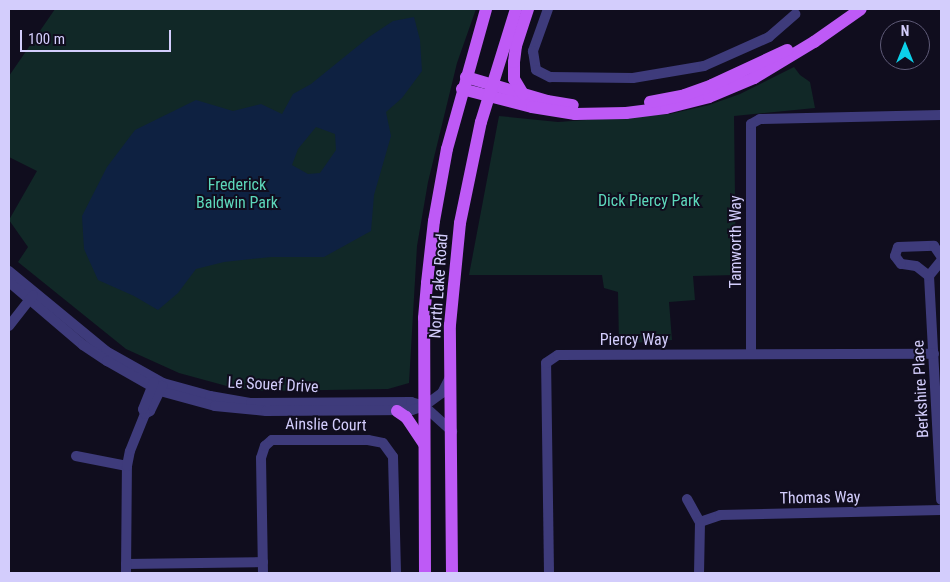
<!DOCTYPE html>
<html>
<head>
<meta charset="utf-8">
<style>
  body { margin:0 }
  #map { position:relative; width:950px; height:582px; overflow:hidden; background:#100d1e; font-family:"Roboto Condensed",sans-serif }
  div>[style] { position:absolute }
  .green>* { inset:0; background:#112827 }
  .water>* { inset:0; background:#0e2141 }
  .minor>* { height:10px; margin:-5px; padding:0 5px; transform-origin:5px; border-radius:5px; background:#3e3b7b }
  .major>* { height:12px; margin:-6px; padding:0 6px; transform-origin:6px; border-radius:6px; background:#be5af6 }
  span { translate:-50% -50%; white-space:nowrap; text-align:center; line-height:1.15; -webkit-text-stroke:4px #100d1e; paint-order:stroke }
  .park-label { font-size:16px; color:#5dd8bb }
  .street-label { font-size:16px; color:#d3cdfc }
  .frame { position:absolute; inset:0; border:10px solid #d3cdfc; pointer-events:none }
  .north { position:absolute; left:880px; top:20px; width:50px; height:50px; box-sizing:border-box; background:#100d1e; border:1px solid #5e5a77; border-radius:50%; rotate:0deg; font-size:14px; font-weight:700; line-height:20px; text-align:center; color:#d3cdfc }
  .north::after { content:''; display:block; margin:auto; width:18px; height:22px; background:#0cd0e9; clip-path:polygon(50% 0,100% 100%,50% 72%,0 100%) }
  .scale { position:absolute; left:20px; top:30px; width:151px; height:22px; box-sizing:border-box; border:2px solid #d3cdfc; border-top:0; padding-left:6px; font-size:15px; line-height:18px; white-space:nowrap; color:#d3cdfc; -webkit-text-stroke:4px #100d1e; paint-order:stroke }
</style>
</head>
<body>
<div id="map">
  <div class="green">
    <i style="clip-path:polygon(55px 9px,476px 9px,457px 63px,428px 182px,417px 246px,409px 383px,388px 389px,265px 391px,234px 388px,179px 373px,126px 349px,18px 262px,28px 247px,9px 220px,37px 171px,9px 157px,9px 76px)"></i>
    <i style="clip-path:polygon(794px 67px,800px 75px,810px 82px,815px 108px,734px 116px,736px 275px,693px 276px,695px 300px,669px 302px,672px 340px,619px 344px,618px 292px,604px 288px,602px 275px,469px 275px,499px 116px,558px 122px,670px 114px,709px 105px,740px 94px)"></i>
  </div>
  <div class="water">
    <i style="clip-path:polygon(evenodd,414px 17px,420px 40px,422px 71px,402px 98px,386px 112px,391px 136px,374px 195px,371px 231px,324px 257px,271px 257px,224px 262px,196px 269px,178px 293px,158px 310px,134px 296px,98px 280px,84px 249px,82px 216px,107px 167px,135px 130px,196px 100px,233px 111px,261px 104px,282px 114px,293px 94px,311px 84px,369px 37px,393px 21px,414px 17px,316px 127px,335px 134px,336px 150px,320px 173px,308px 174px,292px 165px,298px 149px,316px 127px)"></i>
  </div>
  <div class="minor">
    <i style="left:548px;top:9px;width:45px;rotate:109.7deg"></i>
    <i style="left:533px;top:51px;width:19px;rotate:81deg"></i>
    <i style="left:536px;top:70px;width:16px;rotate:27deg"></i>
    <i style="left:550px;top:77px;width:83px;rotate:0.7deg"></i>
    <i style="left:633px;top:78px;width:72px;rotate:-9.6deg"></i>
    <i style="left:704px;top:66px;width:71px;rotate:-24deg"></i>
    <i style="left:769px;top:37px;width:35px;rotate:-41deg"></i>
    <i style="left:941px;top:261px;width:19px;rotate:129deg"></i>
    <i style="left:929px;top:276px;width:224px;rotate:86.9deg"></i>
    <i style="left:9px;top:271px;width:126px;rotate:39.5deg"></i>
    <i style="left:106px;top:351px;width:65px;rotate:29.3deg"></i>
    <i style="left:163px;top:383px;width:49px;rotate:15.5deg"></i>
    <i style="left:210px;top:396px;width:42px;rotate:9.7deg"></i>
    <i style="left:251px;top:403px;width:160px;rotate:-0.4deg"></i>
    <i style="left:411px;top:402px;width:14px;rotate:17deg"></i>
    <i style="left:424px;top:406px;width:38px;rotate:42deg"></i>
    <i style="left:929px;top:276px;width:16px;rotate:-142deg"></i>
    <i style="left:916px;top:266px;width:15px;rotate:-172deg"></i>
    <i style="left:901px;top:264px;width:10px;rotate:-127deg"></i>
    <i style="left:895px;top:256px;width:9px;rotate:-72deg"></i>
    <i style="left:898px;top:247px;width:36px;rotate:-2deg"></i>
    <i style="left:934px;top:246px;width:12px;rotate:55deg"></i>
    <i style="left:9px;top:282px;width:97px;rotate:40.4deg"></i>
    <i style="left:83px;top:345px;width:29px;rotate:34deg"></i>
    <i style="left:107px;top:361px;width:61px;rotate:29.5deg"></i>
    <i style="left:160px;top:391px;width:57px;rotate:15.3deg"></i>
    <i style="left:215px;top:406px;width:51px;rotate:5.6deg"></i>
    <i style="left:266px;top:411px;width:146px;rotate:-0.4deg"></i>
    <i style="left:412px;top:410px;width:13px;rotate:-18deg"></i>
    <i style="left:424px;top:406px;width:22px;rotate:-36deg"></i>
    <i style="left:442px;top:393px;width:18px;rotate:-63deg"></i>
    <i style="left:9px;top:326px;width:39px;rotate:-52deg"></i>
    <i style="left:751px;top:354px;width:230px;rotate:-90deg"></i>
    <i style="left:751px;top:124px;width:10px;rotate:-29deg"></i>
    <i style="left:760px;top:119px;width:181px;rotate:-1.3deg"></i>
    <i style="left:145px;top:414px;width:6px;rotate:-31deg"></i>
    <i style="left:150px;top:411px;width:28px;rotate:-64deg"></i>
    <i style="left:76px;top:456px;width:52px;rotate:11.1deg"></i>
    <i style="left:687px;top:499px;width:26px;rotate:61deg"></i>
    <i style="left:700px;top:522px;width:51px;rotate:91.1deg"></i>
    <i style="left:700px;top:522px;width:21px;rotate:-19deg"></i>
    <i style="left:720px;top:515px;width:221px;rotate:-1.3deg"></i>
    <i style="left:126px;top:564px;width:137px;rotate:-0.8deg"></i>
    <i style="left:126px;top:573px;width:107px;rotate:-89.5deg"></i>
    <i style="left:127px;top:466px;width:15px;rotate:-79deg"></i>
    <i style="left:130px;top:451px;width:40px;rotate:-68deg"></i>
    <i style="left:145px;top:414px;width:5px;rotate:-112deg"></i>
    <i style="left:143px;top:409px;width:29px;rotate:-68deg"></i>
    <i style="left:263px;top:573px;width:115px;rotate:-91deg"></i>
    <i style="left:261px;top:458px;width:13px;rotate:-72deg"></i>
    <i style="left:265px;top:446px;width:9px;rotate:-41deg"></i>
    <i style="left:272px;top:440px;width:96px"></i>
    <i style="left:368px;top:440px;width:15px;rotate:11deg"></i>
    <i style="left:383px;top:443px;width:17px;rotate:54deg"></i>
    <i style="left:393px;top:457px;width:116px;rotate:88.5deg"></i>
    <i style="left:549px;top:573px;width:210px;rotate:-90.8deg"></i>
    <i style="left:546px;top:363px;width:14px;rotate:-34deg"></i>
    <i style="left:558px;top:355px;width:376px;rotate:-0.2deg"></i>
  </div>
  <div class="major">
    <i style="left:466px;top:77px;width:84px;rotate:16.5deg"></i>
    <i style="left:547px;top:101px;width:26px;rotate:9deg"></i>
    <i style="left:462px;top:89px;width:72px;rotate:14.4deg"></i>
    <i style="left:532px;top:107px;width:44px;rotate:9.2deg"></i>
    <i style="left:575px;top:114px;width:51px;rotate:-1.1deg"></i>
    <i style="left:626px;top:113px;width:40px;rotate:-7.1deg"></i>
    <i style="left:666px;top:108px;width:44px;rotate:-14.3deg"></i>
    <i style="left:709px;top:97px;width:49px;rotate:-22.9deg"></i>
    <i style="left:754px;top:78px;width:70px;rotate:-31deg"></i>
    <i style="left:814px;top:42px;width:57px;rotate:-35.1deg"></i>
    <i style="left:523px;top:94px;width:17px;rotate:-121deg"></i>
    <i style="left:514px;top:79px;width:17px;rotate:-90deg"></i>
    <i style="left:514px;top:62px;width:16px;rotate:-83deg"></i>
    <i style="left:516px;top:46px;width:39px;rotate:-72deg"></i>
    <i style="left:650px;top:102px;width:36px;rotate:-11deg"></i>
    <i style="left:685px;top:95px;width:29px;rotate:-20deg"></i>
    <i style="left:712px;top:85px;width:83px;rotate:-25deg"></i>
    <i style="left:397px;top:411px;width:11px;rotate:34deg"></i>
    <i style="left:406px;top:417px;width:32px;rotate:56deg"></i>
    <i style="left:425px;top:573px;width:255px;rotate:-90.2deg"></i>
    <i style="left:424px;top:318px;width:35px;rotate:-85deg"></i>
    <i style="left:427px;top:283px;width:62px;rotate:-83.6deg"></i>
    <i style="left:434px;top:221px;width:73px;rotate:-79.8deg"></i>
    <i style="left:447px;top:149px;width:145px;rotate:-74.4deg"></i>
    <i style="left:452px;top:573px;width:248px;rotate:-90.5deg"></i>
    <i style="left:450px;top:325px;width:102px;rotate:-84.4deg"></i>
    <i style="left:460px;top:223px;width:103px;rotate:-78.3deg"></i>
    <i style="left:481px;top:122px;width:118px;rotate:-72.8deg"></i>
  </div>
  <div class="park-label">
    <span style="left:237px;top:194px">Frederick<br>Baldwin Park</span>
    <span style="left:649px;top:201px">Dick Piercy Park</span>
  </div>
  <div class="street-label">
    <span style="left:736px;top:242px;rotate:-90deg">Tamworth Way</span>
    <span style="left:439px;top:286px;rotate:-86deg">North Lake Road</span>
    <span style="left:634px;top:340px">Piercy Way</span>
    <span style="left:273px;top:385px;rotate:3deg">Le Souef Drive</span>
    <span style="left:921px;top:389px;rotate:-93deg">Berkshire Place</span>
    <span style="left:326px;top:425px;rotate:1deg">Ainslie Court</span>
    <span style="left:820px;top:498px;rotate:-1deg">Thomas Way</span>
  </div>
  <div class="frame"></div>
  <div class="north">N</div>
  <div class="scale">100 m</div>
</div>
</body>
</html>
